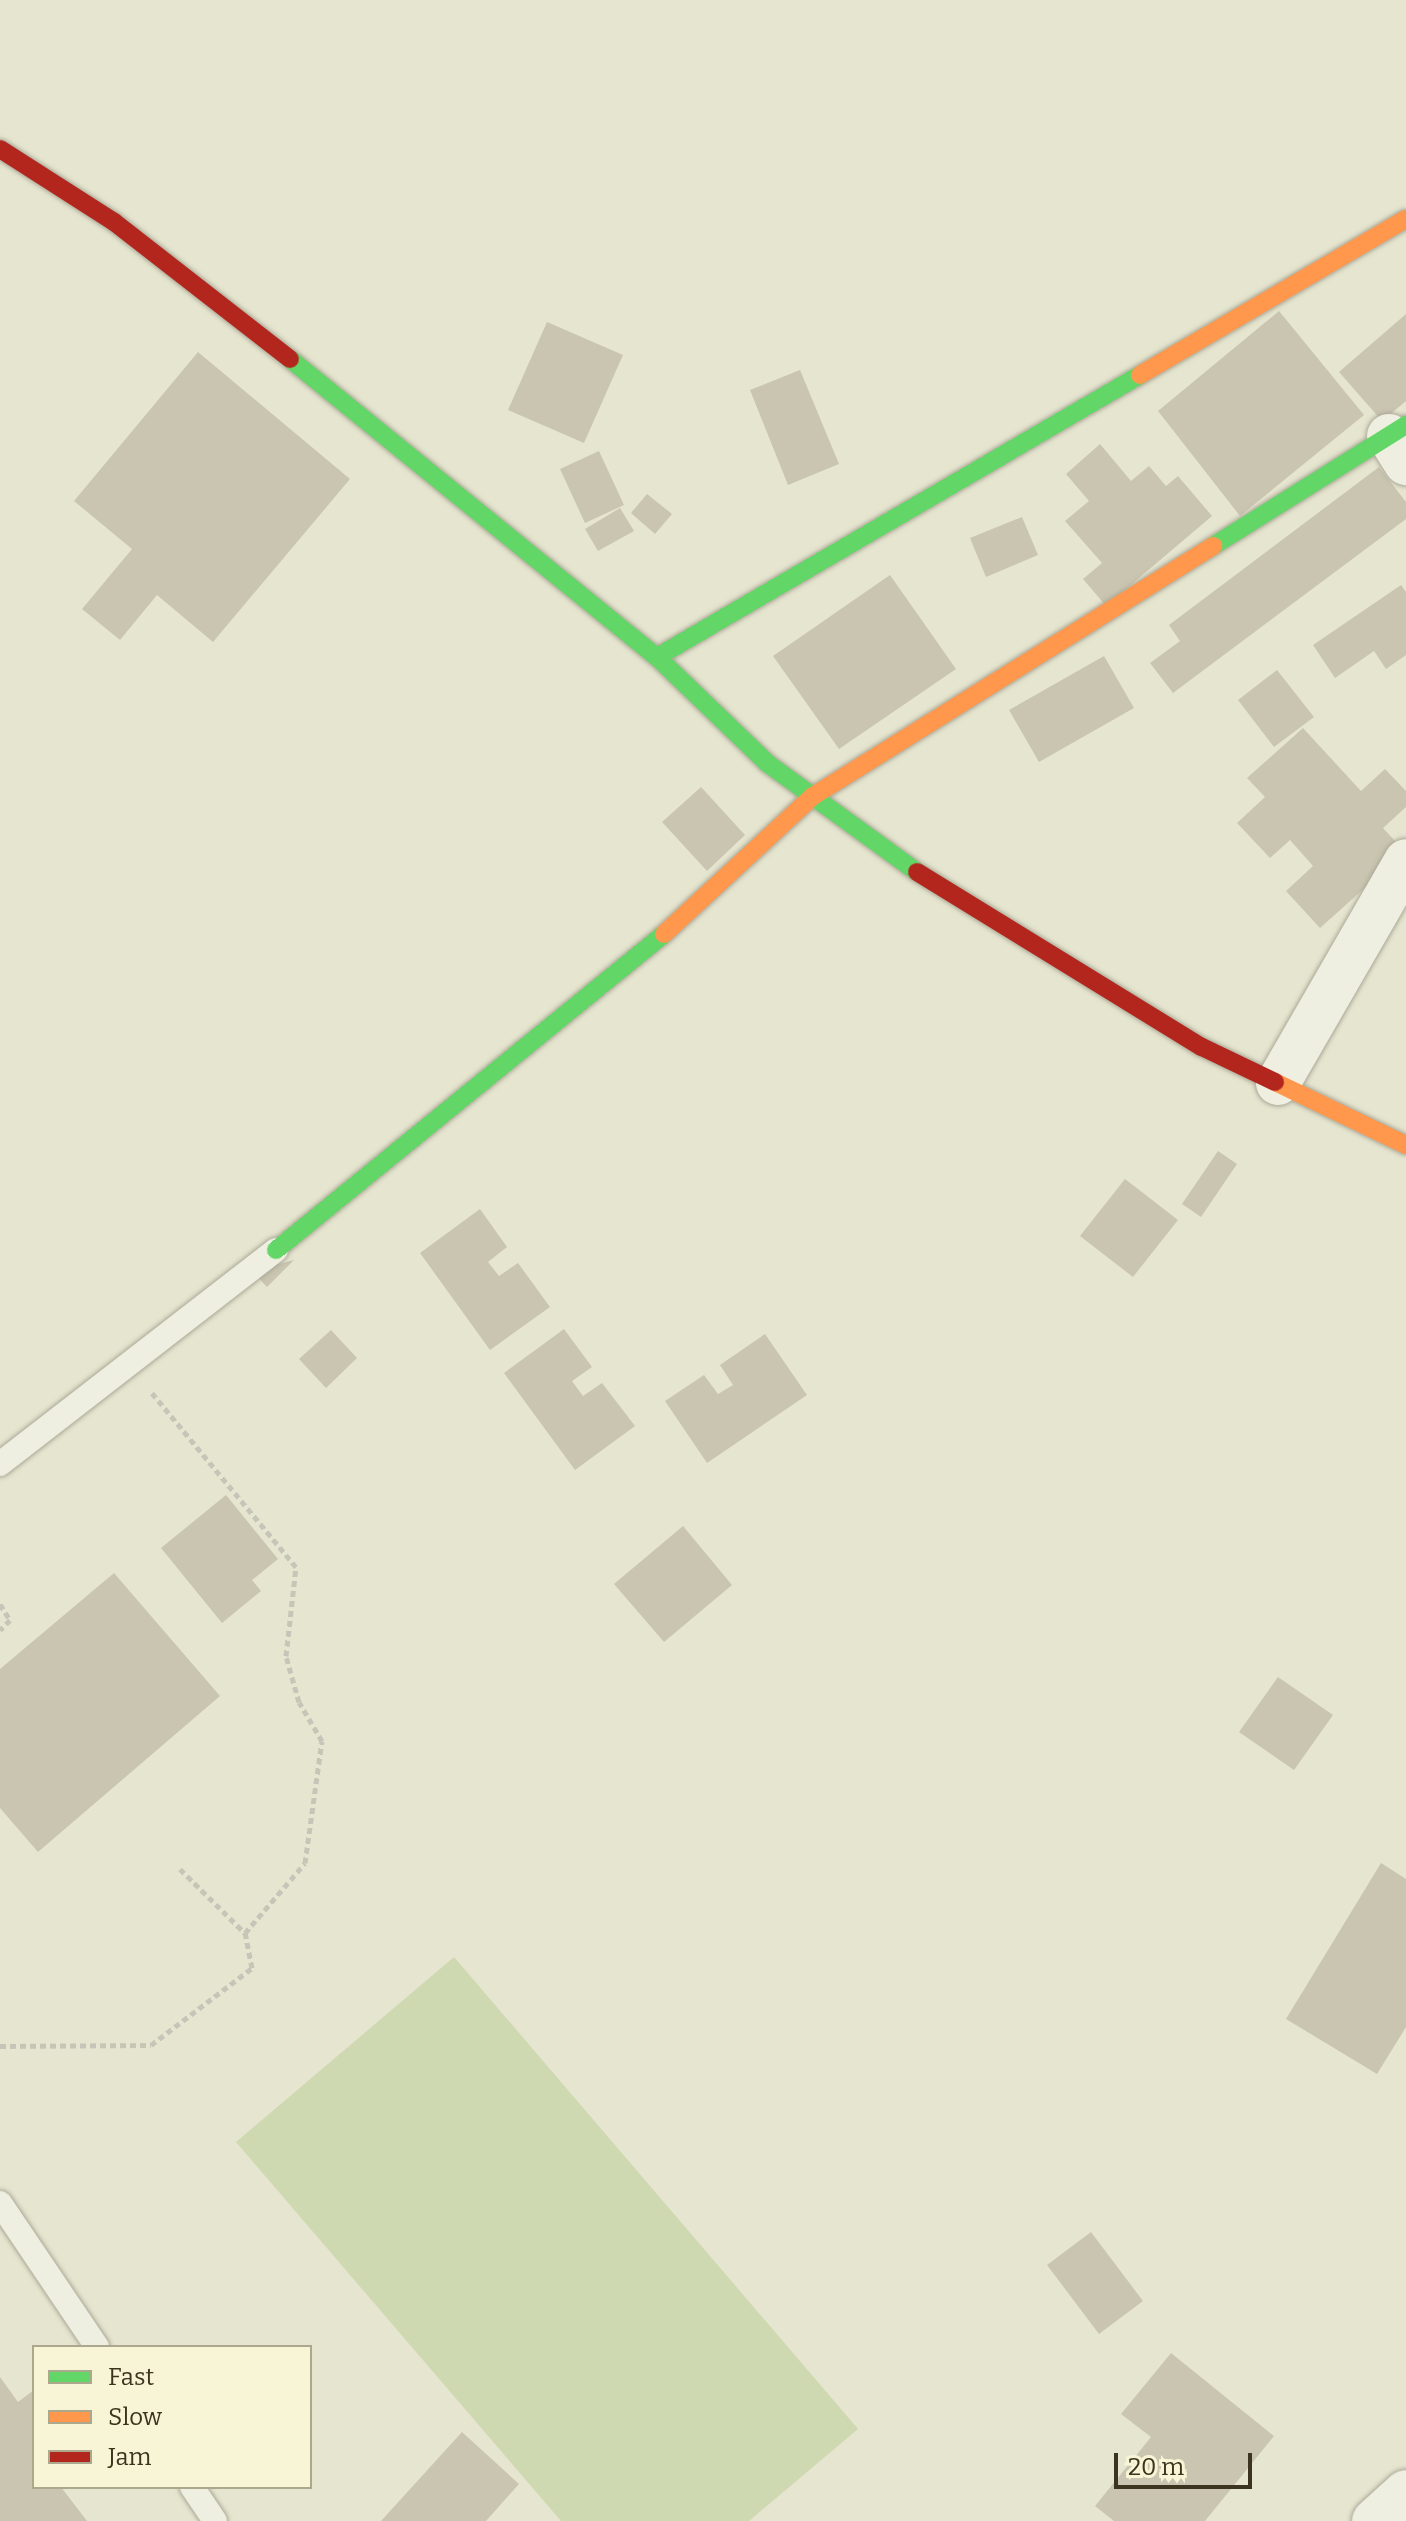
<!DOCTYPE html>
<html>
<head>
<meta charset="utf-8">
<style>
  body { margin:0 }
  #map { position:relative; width:1406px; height:2521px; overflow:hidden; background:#e6e5cf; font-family:Bitter,serif }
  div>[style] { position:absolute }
  .green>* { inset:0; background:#ced8b1 }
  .building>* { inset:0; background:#cac5b0 }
  .path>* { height:5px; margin-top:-2.5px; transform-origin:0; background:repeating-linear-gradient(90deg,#c7c5b8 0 6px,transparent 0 10px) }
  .roads { filter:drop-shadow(0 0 2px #aba998) drop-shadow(0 0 2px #aba998) }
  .lane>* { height:24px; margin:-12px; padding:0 12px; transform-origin:12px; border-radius:12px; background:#eeeee1 }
  .street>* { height:44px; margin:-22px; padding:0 22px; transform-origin:22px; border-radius:22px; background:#eeeee1 }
  .fast>* { height:18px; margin:-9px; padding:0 9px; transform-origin:9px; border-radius:9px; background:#63d668 }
  .slow>* { height:18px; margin:-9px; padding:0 9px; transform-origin:9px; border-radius:9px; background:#ff974d }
  .jam>* { height:18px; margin:-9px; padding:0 9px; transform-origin:9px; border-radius:9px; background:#b3261e }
  span { translate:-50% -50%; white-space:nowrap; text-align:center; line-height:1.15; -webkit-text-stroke:6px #f7f5d6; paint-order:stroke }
  .legend { position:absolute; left:32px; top:2345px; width:280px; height:144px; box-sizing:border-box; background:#f7f5d6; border:2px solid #aca88d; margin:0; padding:10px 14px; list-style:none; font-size:24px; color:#3b341f }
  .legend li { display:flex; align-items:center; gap:16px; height:40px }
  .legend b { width:40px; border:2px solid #aca88d }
  .scale { position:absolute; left:1114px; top:2453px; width:138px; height:36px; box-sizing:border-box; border:4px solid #3b341f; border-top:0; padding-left:10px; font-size:24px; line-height:28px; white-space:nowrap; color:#3b341f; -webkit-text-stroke:6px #f7f5d6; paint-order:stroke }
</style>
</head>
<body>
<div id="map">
  <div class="green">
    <i style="clip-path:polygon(454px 1957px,858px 2429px,749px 2521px,561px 2521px,236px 2142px)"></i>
  </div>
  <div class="building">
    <i style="clip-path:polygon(1279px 311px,1364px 415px,1240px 516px,1158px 411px)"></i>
    <i style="clip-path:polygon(1406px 314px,1406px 401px,1382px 421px,1339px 372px)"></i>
    <i style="clip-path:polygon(547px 322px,623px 355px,584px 443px,508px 410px)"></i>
    <i style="clip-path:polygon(198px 352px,350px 479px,213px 642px,157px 595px,120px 640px,82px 609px,132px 549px,74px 501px)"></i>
    <i style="clip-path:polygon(800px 370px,839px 464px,788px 485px,750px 390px)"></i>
    <i style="clip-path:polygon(1100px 444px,1131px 481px,1149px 466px,1166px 486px,1178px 476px,1212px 516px,1106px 606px,1083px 579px,1102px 563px,1065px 521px,1089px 501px,1066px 474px)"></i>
    <i style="clip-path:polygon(599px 451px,624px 505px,585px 523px,560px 469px)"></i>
    <i style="clip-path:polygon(1379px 467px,1406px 502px,1406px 519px,1173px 693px,1150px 663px,1180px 641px,1169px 625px)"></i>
    <i style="clip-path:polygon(647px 494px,672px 514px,655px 534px,631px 513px)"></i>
    <i style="clip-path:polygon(620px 508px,634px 531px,598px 551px,585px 529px)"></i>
    <i style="clip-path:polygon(1022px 517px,1038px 555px,986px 577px,970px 538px)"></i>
    <i style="clip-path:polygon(890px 575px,956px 669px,839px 749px,773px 656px)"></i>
    <i style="clip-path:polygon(1401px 585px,1406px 592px,1406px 655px,1386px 669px,1374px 651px,1335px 678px,1313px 645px)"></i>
    <i style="clip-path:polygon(1104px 656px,1134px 708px,1039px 762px,1009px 710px)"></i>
    <i style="clip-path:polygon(1277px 670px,1314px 717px,1274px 747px,1238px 700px)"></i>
    <i style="clip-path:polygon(1303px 728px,1361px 791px,1385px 769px,1406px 791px,1406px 807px,1383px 828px,1405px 852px,1320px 928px,1286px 891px,1313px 866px,1290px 840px,1270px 858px,1237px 823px,1265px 797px,1247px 778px)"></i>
    <i style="clip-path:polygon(701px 787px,745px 835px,707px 871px,662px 822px)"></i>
    <i style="clip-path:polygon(1218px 1151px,1237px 1164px,1201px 1217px,1182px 1204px)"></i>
    <i style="clip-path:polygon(1125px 1179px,1178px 1220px,1133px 1277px,1080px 1236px)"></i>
    <i style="clip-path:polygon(480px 1209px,507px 1247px,488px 1262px,499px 1276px,518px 1263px,550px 1307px,490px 1350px,420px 1253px)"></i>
    <i style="clip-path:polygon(294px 1260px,267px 1287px,252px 1271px)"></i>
    <i style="clip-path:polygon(564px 1329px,592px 1367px,572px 1381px,583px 1396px,602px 1383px,635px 1426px,575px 1470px,504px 1373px)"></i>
    <i style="clip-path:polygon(331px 1330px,357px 1358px,326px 1388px,299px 1359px)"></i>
    <i style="clip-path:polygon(765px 1334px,807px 1395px,707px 1463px,665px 1401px,704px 1375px,718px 1394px,733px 1385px,720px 1365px)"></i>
    <i style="clip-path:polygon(226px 1495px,278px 1559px,252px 1580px,261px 1591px,222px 1623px,161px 1548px)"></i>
    <i style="clip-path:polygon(683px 1526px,732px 1585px,664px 1642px,614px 1584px)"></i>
    <i style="clip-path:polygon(114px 1573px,220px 1696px,38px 1852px,0 1808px,0 1669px)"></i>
    <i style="clip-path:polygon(1278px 1677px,1333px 1715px,1294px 1770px,1239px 1732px)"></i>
    <i style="clip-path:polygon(1381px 1863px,1406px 1879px,1406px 2027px,1377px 2074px,1286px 2019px)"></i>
    <i style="clip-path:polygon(1091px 2232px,1143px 2301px,1099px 2334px,1047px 2265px)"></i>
    <i style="clip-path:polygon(1171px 2353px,1274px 2436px,1205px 2521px,1114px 2521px,1095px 2506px,1151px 2437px,1121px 2414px)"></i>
    <i style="clip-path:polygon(0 2377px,18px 2402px,34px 2390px,34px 2487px,61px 2487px,87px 2521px,0 2521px)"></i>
    <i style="clip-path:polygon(462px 2432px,519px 2484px,486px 2521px,381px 2521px)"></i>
  </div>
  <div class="path">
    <i style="left:0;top:1604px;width:19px;rotate:58deg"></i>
    <i style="left:10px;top:1620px;width:14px;rotate:135deg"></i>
    <i style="left:180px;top:1869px;width:91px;rotate:44.6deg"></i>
    <i style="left:0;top:2046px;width:151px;rotate:-0.4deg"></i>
    <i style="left:151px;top:2045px;width:127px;rotate:-37.3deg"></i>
    <i style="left:252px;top:1968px;width:36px;rotate:-101deg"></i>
    <i style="left:245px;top:1933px;width:92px;rotate:-49.4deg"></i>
    <i style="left:305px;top:1863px;width:123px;rotate:-82.1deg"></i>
    <i style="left:322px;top:1741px;width:45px;rotate:-120.5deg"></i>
    <i style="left:299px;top:1702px;width:48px;rotate:-105.8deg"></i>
    <i style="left:286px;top:1656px;width:90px;rotate:-83.6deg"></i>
    <i style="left:296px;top:1567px;width:227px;rotate:-129.6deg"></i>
  </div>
  <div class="roads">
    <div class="lane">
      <i style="left:0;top:1464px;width:349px;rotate:-37.8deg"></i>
      <i style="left:0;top:2203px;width:174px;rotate:56deg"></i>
      <i style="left:192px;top:2487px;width:41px;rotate:55.9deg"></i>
    </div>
    <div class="street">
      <i style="left:1389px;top:436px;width:32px;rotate:58deg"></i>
      <i style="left:1278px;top:1083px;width:256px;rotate:-60deg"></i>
      <i style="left:1374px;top:2521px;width:43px;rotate:-42.2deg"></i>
    </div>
    <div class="fast">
      <i style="left:290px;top:359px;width:473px;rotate:39.1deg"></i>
      <i style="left:657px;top:657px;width:153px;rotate:43.9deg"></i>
      <i style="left:767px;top:763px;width:185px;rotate:36deg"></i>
      <i style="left:1213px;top:546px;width:228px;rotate:-32.1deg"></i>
      <i style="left:657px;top:657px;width:559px;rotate:-30.28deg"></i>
      <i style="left:276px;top:1250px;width:500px;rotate:-39.16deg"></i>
    </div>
    <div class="slow">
      <i style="left:1140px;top:375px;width:308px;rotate:-30.4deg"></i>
      <i style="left:664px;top:934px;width:203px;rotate:-42.8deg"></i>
      <i style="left:813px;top:796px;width:472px;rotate:-32deg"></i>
      <i style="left:1275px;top:1082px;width:145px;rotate:25.7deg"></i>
    </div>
    <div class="jam">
      <i style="left:0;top:149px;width:135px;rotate:32.6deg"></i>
      <i style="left:114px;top:222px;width:223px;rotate:37.9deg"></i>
      <i style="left:917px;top:872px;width:334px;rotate:31.6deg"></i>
      <i style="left:1202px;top:1047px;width:81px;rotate:25.6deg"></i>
    </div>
  </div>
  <ul class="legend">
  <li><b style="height:10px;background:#63d668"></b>Fast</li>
  <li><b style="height:10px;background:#ff974d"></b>Slow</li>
  <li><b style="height:10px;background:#b3261e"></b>Jam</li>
  </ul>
  <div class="scale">20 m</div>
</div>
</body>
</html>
